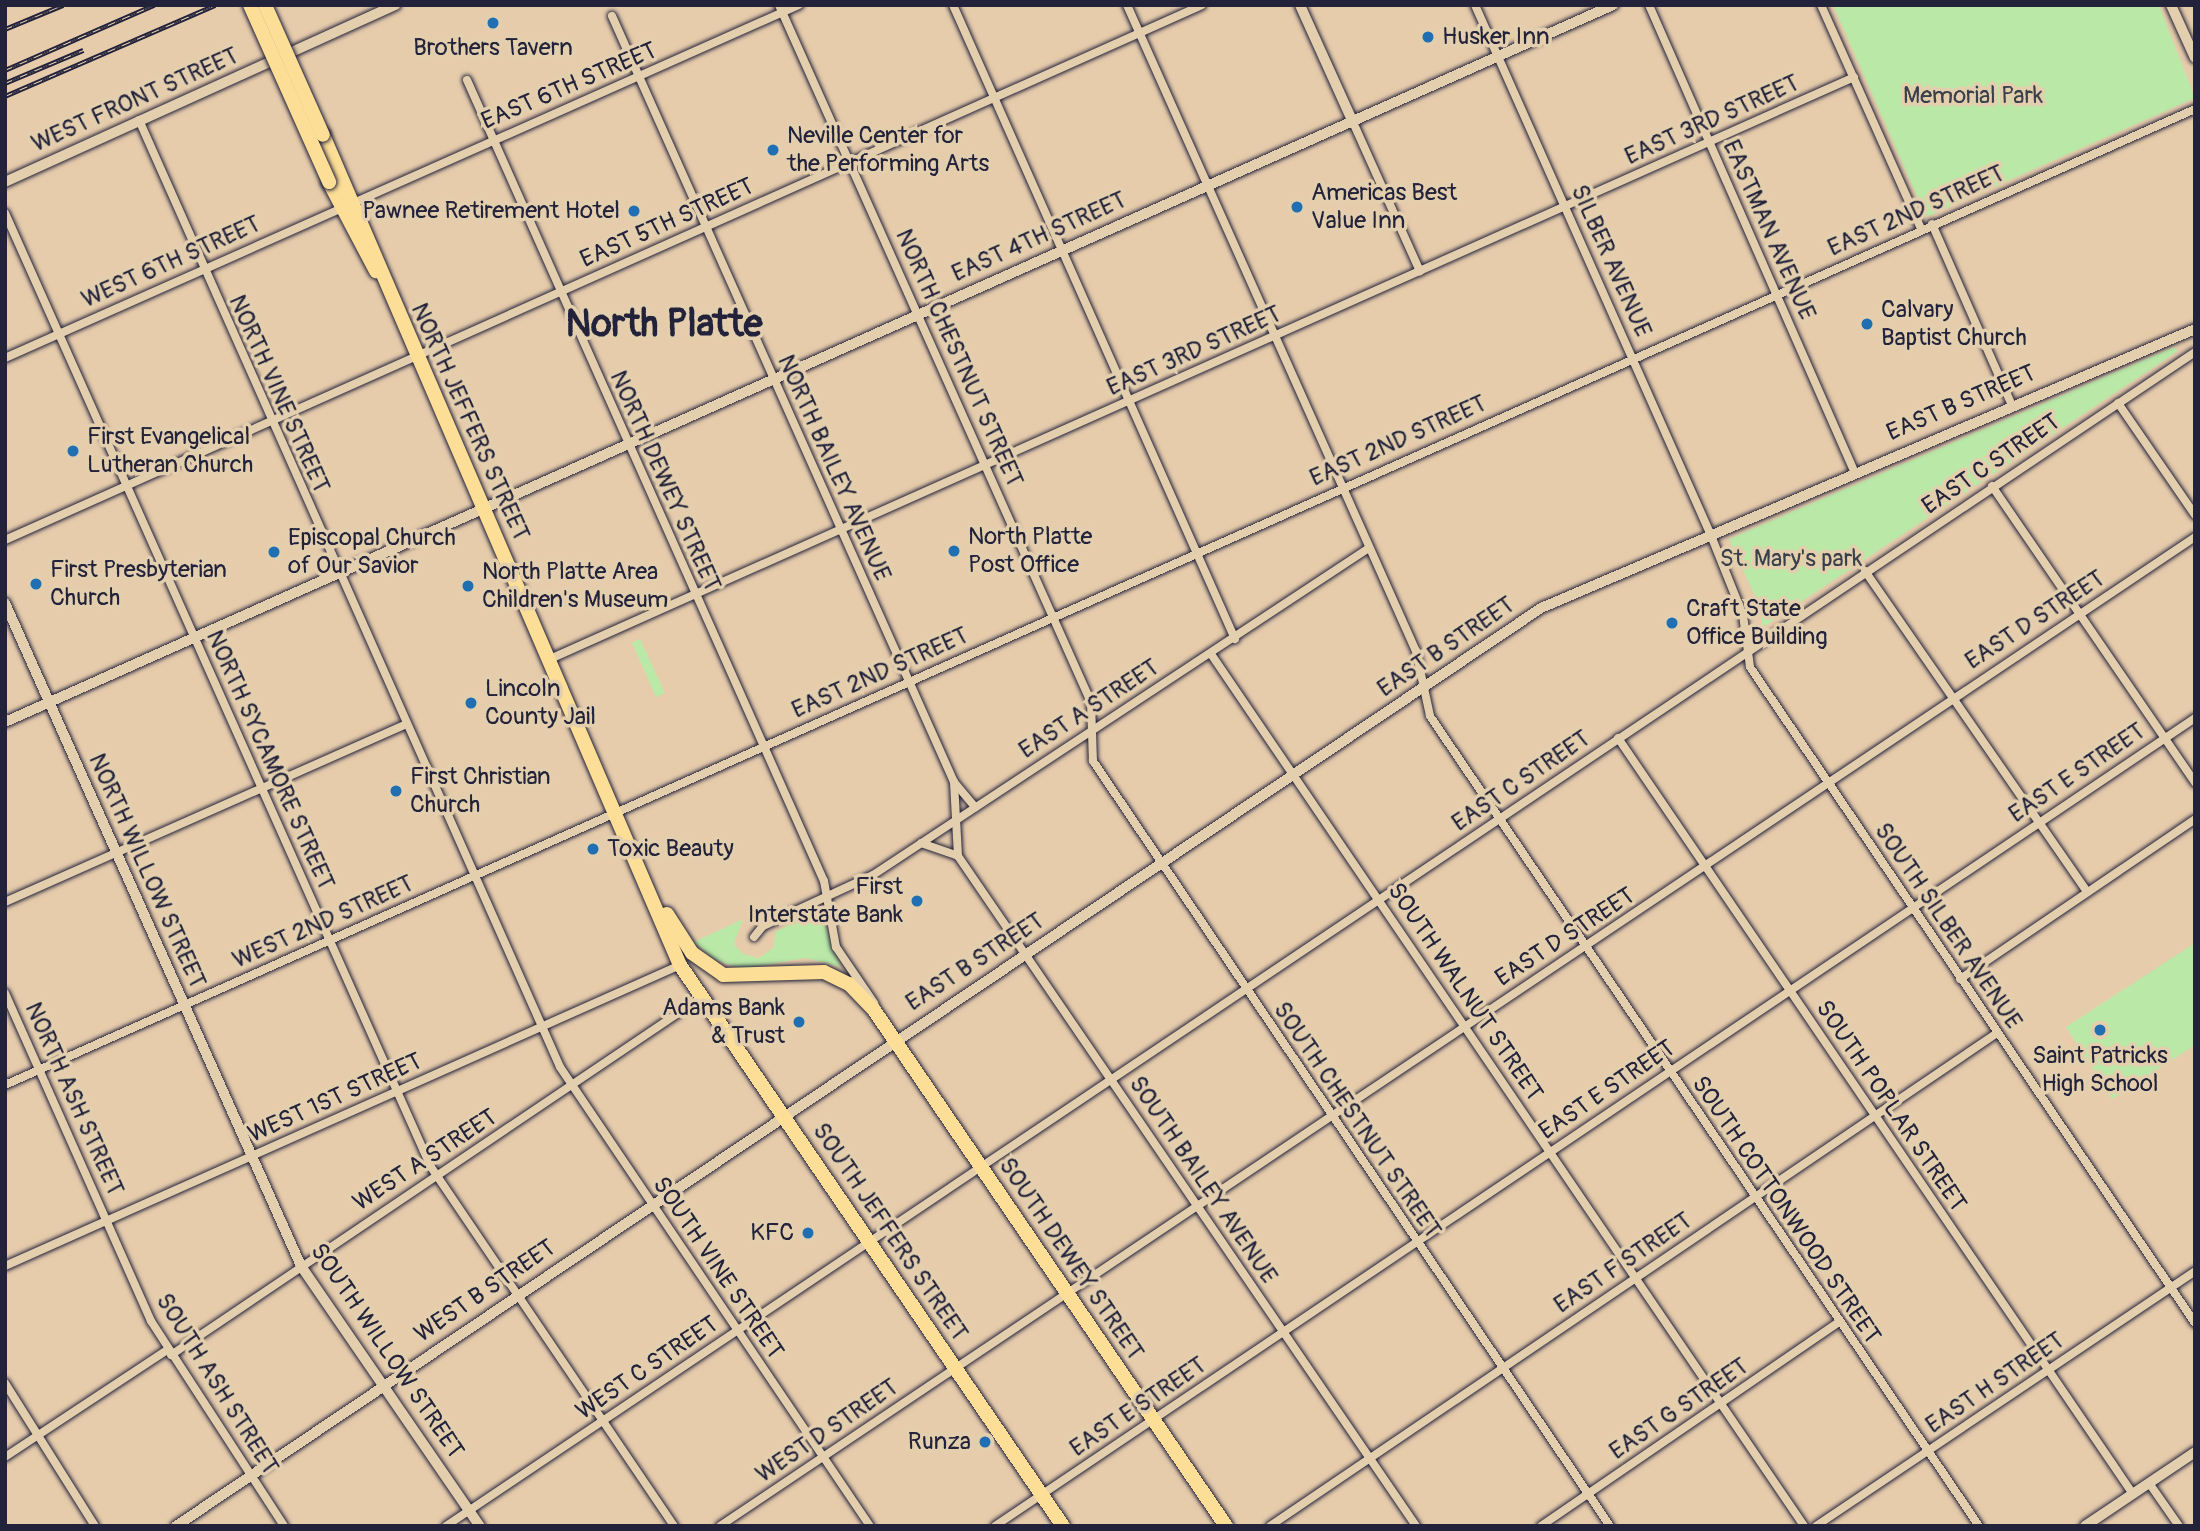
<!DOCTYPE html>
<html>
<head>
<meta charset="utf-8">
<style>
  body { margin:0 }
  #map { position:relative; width:2200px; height:1531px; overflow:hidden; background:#e7ccac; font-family:Pangolin,sans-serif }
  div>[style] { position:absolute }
  .green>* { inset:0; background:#bae8a7 }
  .roads { filter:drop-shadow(0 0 2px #22223b) drop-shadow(0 0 2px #22223b) }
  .street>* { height:8px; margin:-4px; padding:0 4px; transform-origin:4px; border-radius:4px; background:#e3cfad }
  .secondary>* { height:10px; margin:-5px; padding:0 5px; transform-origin:5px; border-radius:5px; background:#e3cfad }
  .highway>* { height:14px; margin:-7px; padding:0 7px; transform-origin:7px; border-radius:7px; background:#fdde96 }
  .rail>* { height:5px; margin-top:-2.5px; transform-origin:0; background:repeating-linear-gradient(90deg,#e3cfad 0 8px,#22223b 0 16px); box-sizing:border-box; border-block:2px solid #22223b }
  .bridges { filter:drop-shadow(0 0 2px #22223b) drop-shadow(0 0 2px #22223b) }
  .highway-bridge>* { height:14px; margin:-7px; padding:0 7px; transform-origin:7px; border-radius:7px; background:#fdde96 }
  .dots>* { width:19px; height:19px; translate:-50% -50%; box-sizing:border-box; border:4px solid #e3cfad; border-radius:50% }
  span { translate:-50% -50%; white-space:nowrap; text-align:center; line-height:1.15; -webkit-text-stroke:7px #e3cfad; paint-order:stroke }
  .poi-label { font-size:24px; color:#22223b }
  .left { translate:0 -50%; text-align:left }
  .right { translate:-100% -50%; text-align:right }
  .street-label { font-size:24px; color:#22223b }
  .park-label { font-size:24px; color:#39404b }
  .town-label { font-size:38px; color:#22223b; font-weight:700 }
  .frame { position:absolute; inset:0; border:7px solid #22223b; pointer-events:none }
</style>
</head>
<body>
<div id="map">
  <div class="green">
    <i style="clip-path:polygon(1833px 5px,2159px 5px,2195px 98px,1926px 217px)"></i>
    <i style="clip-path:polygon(2174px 347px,2178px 351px,1762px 628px,1760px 607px,1729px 539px)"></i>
    <i style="clip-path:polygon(640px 639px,665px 693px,656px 697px,632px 643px)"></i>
    <i style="clip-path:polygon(812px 915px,823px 921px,841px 967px,806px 958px,741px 969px,714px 959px,694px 942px,743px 919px,734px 944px,743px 954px,759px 958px,773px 948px,776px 931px)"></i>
    <i style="clip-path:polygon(2195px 943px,2195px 1045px,2112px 1099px,2066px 1027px)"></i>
  </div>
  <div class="roads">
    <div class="street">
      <i style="left:779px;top:5px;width:764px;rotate:65.89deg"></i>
      <i style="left:1091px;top:702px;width:59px;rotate:88.1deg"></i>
      <i style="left:1093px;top:761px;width:923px;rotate:55.95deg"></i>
      <i style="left:953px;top:5px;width:694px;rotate:66.02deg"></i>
      <i style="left:1127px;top:5px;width:708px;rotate:65.9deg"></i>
      <i style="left:1416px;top:651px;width:66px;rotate:77.8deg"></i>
      <i style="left:1430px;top:716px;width:979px;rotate:55.87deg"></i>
      <i style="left:1475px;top:5px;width:578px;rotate:66.01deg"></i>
      <i style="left:1710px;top:533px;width:88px;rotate:68.1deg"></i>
      <i style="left:1743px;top:615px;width:52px;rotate:82.3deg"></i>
      <i style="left:1750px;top:667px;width:793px;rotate:55.85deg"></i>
      <i style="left:1649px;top:5px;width:509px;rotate:66.25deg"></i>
      <i style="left:1821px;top:5px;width:245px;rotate:65.9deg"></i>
      <i style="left:612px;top:16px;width:839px;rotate:65.94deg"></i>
      <i style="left:954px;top:782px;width:74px;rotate:86.9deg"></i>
      <i style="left:958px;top:856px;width:812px;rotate:55.64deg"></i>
      <i style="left:467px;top:80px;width:877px;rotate:65.98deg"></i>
      <i style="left:824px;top:881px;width:67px;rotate:79.7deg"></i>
      <i style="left:836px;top:947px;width:68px;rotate:55.8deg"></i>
      <i style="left:139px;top:120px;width:1036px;rotate:66.03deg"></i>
      <i style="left:560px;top:1067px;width:554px;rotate:55.97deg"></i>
      <i style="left:1352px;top:120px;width:166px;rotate:65.8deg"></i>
      <i style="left:5px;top:213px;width:1045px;rotate:65.94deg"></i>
      <i style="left:431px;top:1167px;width:434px;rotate:55.9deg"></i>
      <i style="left:1932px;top:224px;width:198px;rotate:66.2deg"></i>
      <i style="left:5px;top:358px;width:869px;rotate:-23.97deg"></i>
      <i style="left:2118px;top:403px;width:136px;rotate:55.5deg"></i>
      <i style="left:1992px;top:486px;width:360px;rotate:55.6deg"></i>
      <i style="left:5px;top:540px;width:1311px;rotate:-24.08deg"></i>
      <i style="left:1865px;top:571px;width:390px;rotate:55.3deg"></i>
      <i style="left:1211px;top:654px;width:1055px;rotate:55.78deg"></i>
      <i style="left:550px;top:659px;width:1428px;rotate:-24.05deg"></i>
      <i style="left:1618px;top:738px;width:915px;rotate:55.74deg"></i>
      <i style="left:954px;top:782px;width:33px;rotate:50deg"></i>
      <i style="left:921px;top:843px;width:39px;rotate:19deg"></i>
      <i style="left:5px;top:902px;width:439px;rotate:-23.9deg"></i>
      <i style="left:754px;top:937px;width:14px;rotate:-51deg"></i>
      <i style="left:763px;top:926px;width:121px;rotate:-24.9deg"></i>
      <i style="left:873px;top:875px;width:594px;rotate:-33.4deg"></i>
      <i style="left:1960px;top:979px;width:284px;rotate:-34.2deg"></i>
      <i style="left:5px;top:993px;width:359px;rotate:66deg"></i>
      <i style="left:151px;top:1321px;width:244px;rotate:57deg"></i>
      <i style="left:5px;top:1085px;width:2398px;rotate:-24.02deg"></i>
      <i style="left:5px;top:1266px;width:739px;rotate:-24.03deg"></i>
      <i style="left:171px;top:1355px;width:640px;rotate:-33.99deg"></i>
      <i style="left:5px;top:1383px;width:169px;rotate:57.8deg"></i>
      <i style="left:5px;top:1457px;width:194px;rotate:-33.4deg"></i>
      <i style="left:2149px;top:1483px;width:52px;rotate:55.1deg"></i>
      <i style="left:446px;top:1526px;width:2106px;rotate:-33.87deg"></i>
      <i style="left:720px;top:1526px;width:1776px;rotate:-33.84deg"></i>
      <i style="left:995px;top:1526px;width:1447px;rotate:-33.95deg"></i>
      <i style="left:1270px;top:1526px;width:878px;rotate:-34.14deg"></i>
      <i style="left:1541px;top:1526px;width:360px;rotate:-34.4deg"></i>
      <i style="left:1816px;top:1526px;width:457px;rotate:-33.9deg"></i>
    </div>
    <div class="secondary">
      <i style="left:1300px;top:5px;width:126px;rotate:65.7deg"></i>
      <i style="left:2171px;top:5px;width:58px;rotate:65.6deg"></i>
      <i style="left:5px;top:182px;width:429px;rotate:-24.4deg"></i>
      <i style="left:5px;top:603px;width:726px;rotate:65.94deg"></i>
      <i style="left:301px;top:1266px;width:316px;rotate:55.5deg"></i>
      <i style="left:5px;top:722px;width:1761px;rotate:-24.03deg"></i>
      <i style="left:176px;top:1526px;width:1645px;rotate:-33.92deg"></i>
      <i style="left:1541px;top:608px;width:711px;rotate:-23.1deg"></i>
      <i style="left:2085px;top:1526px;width:133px;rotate:-33.9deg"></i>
    </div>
    <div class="highway">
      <i style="left:323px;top:135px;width:904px;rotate:66.73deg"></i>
      <i style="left:680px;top:965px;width:679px;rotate:55.68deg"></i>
      <i style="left:329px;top:182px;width:101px;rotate:62.2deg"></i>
      <i style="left:667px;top:914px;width:46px;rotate:57.3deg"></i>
      <i style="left:692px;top:953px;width:38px;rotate:35deg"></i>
      <i style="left:723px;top:975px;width:101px;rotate:-1.7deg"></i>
      <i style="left:824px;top:972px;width:28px;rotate:26deg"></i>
      <i style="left:849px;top:984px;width:36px;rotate:46deg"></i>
      <i style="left:874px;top:1010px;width:625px;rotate:55.7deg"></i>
    </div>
  </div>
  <div class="rail">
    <i style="left:5px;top:29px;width:63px;rotate:-22.5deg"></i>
    <i style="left:5px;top:70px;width:163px;rotate:-23.6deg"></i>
    <i style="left:5px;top:83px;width:85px;rotate:-22.9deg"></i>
    <i style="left:5px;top:96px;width:229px;rotate:-23.4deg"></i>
  </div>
  <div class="bridges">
    <div class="highway-bridge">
      <i style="left:250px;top:5px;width:194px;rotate:65.9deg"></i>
      <i style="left:265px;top:5px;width:142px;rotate:66deg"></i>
    </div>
  </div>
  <div class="dots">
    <i style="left:493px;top:23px;background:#1f6fb2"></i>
    <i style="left:1428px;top:37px;background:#1f6fb2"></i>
    <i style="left:773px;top:150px;background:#1f6fb2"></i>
    <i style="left:1297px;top:207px;background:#1f6fb2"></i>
    <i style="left:634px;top:211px;background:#1f6fb2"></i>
    <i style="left:1867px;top:324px;background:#1f6fb2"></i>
    <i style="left:73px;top:451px;background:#1f6fb2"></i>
    <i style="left:954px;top:551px;background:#1f6fb2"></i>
    <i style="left:274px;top:552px;background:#1f6fb2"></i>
    <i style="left:36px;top:584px;background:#1f6fb2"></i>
    <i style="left:468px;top:586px;background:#1f6fb2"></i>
    <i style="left:1672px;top:623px;background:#1f6fb2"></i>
    <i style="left:471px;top:703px;background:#1f6fb2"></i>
    <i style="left:396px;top:791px;background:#1f6fb2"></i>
    <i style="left:593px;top:849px;background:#1f6fb2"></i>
    <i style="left:917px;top:901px;background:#1f6fb2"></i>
    <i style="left:799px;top:1022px;background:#1f6fb2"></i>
    <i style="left:2100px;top:1030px;background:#1f6fb2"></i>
    <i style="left:808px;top:1233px;background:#1f6fb2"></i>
    <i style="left:985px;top:1442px;background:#1f6fb2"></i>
  </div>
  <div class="poi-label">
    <span class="left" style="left:1442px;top:37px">Husker Inn</span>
    <span style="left:493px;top:48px">Brothers Tavern</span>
    <span class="left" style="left:787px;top:150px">Neville Center for<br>the Performing Arts</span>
    <span class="left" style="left:1311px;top:207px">Americas Best<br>Value Inn</span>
    <span class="right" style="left:620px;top:211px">Pawnee Retirement Hotel</span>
    <span class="left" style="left:1881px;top:324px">Calvary<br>Baptist Church</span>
    <span class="left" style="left:87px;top:451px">First Evangelical<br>Lutheran Church</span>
    <span class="left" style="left:968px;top:551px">North Platte<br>Post Office</span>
    <span class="left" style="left:288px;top:552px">Episcopal Church<br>of Our Savior</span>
    <span class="left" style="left:50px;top:584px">First Presbyterian<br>Church</span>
    <span class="left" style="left:482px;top:586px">North Platte Area<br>Children's Museum</span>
    <span class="left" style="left:1686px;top:623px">Craft State<br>Office Building</span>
    <span class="left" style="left:485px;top:703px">Lincoln<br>County Jail</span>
    <span class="left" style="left:410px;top:791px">First Christian<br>Church</span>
    <span class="left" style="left:607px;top:849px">Toxic Beauty</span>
    <span class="right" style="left:903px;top:901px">First<br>Interstate Bank</span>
    <span class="right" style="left:785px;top:1022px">Adams Bank<br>&amp; Trust</span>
    <span style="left:2100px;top:1070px">Saint Patricks<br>High School</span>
    <span class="right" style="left:794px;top:1233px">KFC</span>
    <span class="right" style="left:971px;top:1442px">Runza</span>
  </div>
  <div class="street-label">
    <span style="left:569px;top:86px;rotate:-23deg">EAST 6TH STREET</span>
    <span style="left:135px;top:100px;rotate:-24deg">WEST FRONT STREET</span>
    <span style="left:1712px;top:120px;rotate:-24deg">EAST 3RD STREET</span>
    <span style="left:1916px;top:211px;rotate:-24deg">EAST 2ND STREET</span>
    <span style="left:667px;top:223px;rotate:-24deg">EAST 5TH STREET</span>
    <span style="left:1769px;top:230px;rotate:66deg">EASTMAN AVENUE</span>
    <span style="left:1039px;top:237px;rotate:-24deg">EAST 4TH STREET</span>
    <span style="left:1611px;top:261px;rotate:66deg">SILBER AVENUE</span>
    <span style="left:171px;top:262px;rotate:-24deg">WEST 6TH STREET</span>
    <span style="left:1194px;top:351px;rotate:-24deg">EAST 3RD STREET</span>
    <span style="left:959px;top:358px;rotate:66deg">NORTH CHESTNUT STREET</span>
    <span style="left:279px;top:394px;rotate:66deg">NORTH VINE STREET</span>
    <span style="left:1961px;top:403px;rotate:-23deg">EAST B STREET</span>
    <span style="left:470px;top:422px;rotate:66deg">NORTH JEFFERS STREET</span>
    <span style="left:1398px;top:441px;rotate:-24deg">EAST 2ND STREET</span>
    <span style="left:1991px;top:464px;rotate:-34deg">EAST C STREET</span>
    <span style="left:834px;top:468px;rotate:66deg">NORTH BAILEY AVENUE</span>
    <span style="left:665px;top:481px;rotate:66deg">NORTH DEWEY STREET</span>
    <span style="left:2035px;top:620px;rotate:-33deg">EAST D STREET</span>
    <span style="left:1446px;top:647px;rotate:-34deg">EAST B STREET</span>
    <span style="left:880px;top:673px;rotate:-24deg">EAST 2ND STREET</span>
    <span style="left:1089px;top:709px;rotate:-33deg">EAST A STREET</span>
    <span style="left:270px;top:760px;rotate:66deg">NORTH SYCAMORE STREET</span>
    <span style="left:2077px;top:773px;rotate:-34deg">EAST E STREET</span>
    <span style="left:1521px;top:781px;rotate:-34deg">EAST C STREET</span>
    <span style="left:147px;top:871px;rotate:66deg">NORTH WILLOW STREET</span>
    <span style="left:323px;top:922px;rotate:-24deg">WEST 2ND STREET</span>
    <span style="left:1948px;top:926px;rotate:56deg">SOUTH SILBER AVENUE</span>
    <span style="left:1565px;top:937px;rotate:-33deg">EAST D STREET</span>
    <span style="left:975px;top:962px;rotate:-33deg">EAST B STREET</span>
    <span style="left:1465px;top:992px;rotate:56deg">SOUTH WALNUT STREET</span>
    <span style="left:1607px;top:1090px;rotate:-34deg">EAST E STREET</span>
    <span style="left:335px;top:1098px;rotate:-24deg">WEST 1ST STREET</span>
    <span style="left:74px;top:1099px;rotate:66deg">NORTH ASH STREET</span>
    <span style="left:1891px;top:1106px;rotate:56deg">SOUTH POPLAR STREET</span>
    <span style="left:1357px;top:1120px;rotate:56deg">SOUTH CHESTNUT STREET</span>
    <span style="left:425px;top:1160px;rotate:-33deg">WEST A STREET</span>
    <span style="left:1203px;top:1180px;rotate:56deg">SOUTH BAILEY AVENUE</span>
    <span style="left:1786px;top:1210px;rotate:56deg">SOUTH COTTONWOOD STREET</span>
    <span style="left:890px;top:1232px;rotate:56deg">SOUTH JEFFERS STREET</span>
    <span style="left:1071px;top:1259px;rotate:56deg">SOUTH DEWEY STREET</span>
    <span style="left:1623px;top:1263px;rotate:-34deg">EAST F STREET</span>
    <span style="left:718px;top:1268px;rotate:56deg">SOUTH VINE STREET</span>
    <span style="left:485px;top:1291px;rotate:-34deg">WEST B STREET</span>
    <span style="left:387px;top:1351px;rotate:56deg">SOUTH WILLOW STREET</span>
    <span style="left:647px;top:1368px;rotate:-34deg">WEST C STREET</span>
    <span style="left:1995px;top:1383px;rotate:-34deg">EAST H STREET</span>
    <span style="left:217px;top:1384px;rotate:58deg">SOUTH ASH STREET</span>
    <span style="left:1138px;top:1407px;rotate:-34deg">EAST E STREET</span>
    <span style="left:1679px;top:1409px;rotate:-34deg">EAST G STREET</span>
    <span style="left:827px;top:1431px;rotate:-34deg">WEST D STREET</span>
  </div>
  <div class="park-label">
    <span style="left:1973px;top:96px">Memorial Park</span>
    <span style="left:1791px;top:559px">St. Mary's park</span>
  </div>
  <div class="town-label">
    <span style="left:664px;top:325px">North Platte</span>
  </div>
  <div class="frame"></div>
</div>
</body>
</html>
